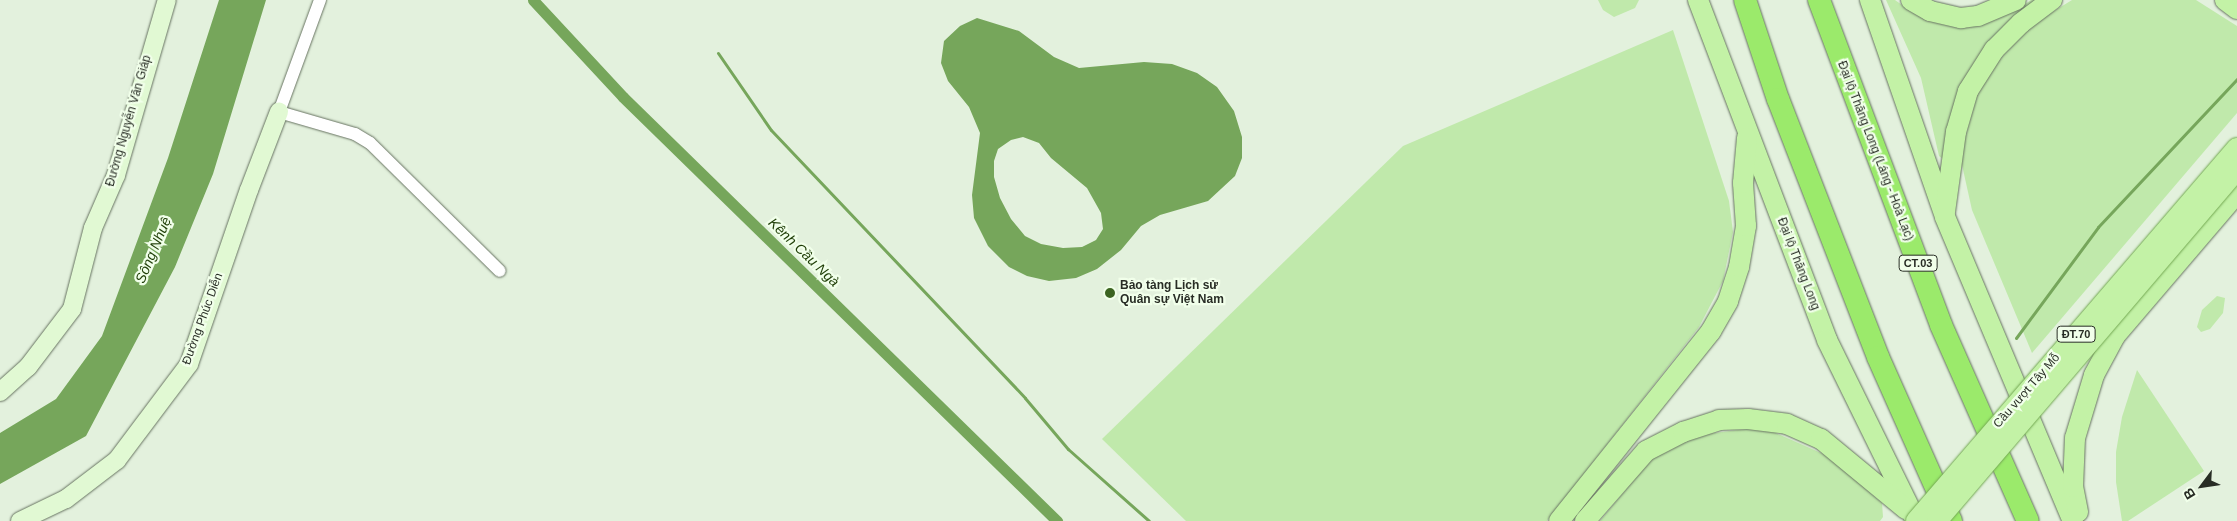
<!DOCTYPE html>
<html>
<head>
<meta charset="utf-8">
<style>
  body { margin:0 }
  #map { position:relative; width:2237px; height:521px; overflow:hidden; background:#e3f1dd; font-family:Arial,sans-serif }
  div>[style] { position:absolute }
  .green>* { inset:0; background:#c0e9ab }
  .water>* { inset:0; background:#76a65b }
  .stream>* { height:3px; margin:-1.5px; padding:0 1.5px; transform-origin:1.5px; border-radius:1.5px; background:#76a65b }
  .canal>* { height:11px; margin:-5.5px; padding:0 5.5px; transform-origin:5.5px; border-radius:5.5px; background:#76a65b }
  .roads { filter:drop-shadow(0 0 1px #677361) drop-shadow(0 0 1px #677361) }
  .street>* { height:12px; margin:-6px; padding:0 6px; transform-origin:6px; border-radius:6px; background:#fff }
  .secondary>* { height:18px; margin:-9px; padding:0 9px; transform-origin:9px; border-radius:9px; background:#e1f9d3 }
  .primary>* { height:20px; margin:-10px; padding:0 10px; transform-origin:10px; border-radius:10px; background:#c3f2a6 }
  .highway>* { height:22px; margin:-11px; padding:0 11px; transform-origin:11px; border-radius:11px; background:#9bea6b }
  .bridges { filter:drop-shadow(0 0 1px #73a852) drop-shadow(0 0 1px #73a852) }
  .primary-bridge>* { height:20px; margin:-10px; padding:0 10px; transform-origin:10px; border-radius:10px; background:#c3f2a6 }
  .dots>* { width:14px; height:14px; translate:-50% -50%; box-sizing:border-box; border:2px solid #f1ffea; border-radius:50% }
  span { translate:-50% -50%; white-space:nowrap; text-align:center; line-height:1.15; -webkit-text-stroke:4.5px #f1ffea; paint-order:stroke }
  .shield-label span { padding:1px 4px; background:#f1ffea; border:1px solid; border-radius:4px; -webkit-text-stroke-width:0 }
  .shield-label { font-size:11px; color:#282d25; font-weight:700 }
  .street-label { font-size:12px; color:#282d25 }
  .poi-label { font-size:12px; color:#282d25; font-weight:700 }
  .left { translate:0 -50%; text-align:left }
  .water-label { font-size:14px; color:#1e3d06; font-style:italic }
  .north { position:absolute; left:2177px; top:461px; width:50px; height:50px; -webkit-text-stroke:4px #f1ffea; paint-order:stroke; rotate:239deg; font-size:14px; font-weight:700; line-height:20px; text-align:center; color:#282d25 }
  .north::after { content:''; display:block; margin:auto; width:18px; height:22px; background:#282d25; clip-path:polygon(50% 0,100% 100%,50% 72%,0 100%) }
</style>
</head>
<body>
<div id="map">
  <div class="green">
    <i style="clip-path:polygon(1598px 0,1639px 0,1635px 8px,1614px 17px,1603px 10px)"></i>
    <i style="clip-path:polygon(1886px 0,1895px 0,1913px 13px,2015px 11px,2031px 0,2038px 0,2018px 15px,1943px 159px,1939px 156px,1921px 78px)"></i>
    <i style="clip-path:polygon(2072px 0,2196px 0,2237px 26px,2237px 113px,2032px 353px,1972px 210px,1960px 156px,1981px 81px,2028px 27px)"></i>
    <i style="clip-path:polygon(1673px 30px,1729px 201px,1733px 232px,1723px 281px,1699px 327px,1547px 521px,1186px 521px,1102px 439px,1403px 146px)"></i>
    <i style="clip-path:polygon(2217px 296px,2225px 298px,2223px 313px,2210px 329px,2201px 332px,2197px 327px,2202px 310px)"></i>
    <i style="clip-path:polygon(2137px 370px,2204px 471px,2128px 521px,2122px 521px,2116px 482px,2116px 452px,2122px 417px)"></i>
    <i style="clip-path:polygon(1762px 427px,1830px 457px,1882px 503px,1883px 517px,1880px 521px,1600px 521px,1651px 459px,1690px 436px)"></i>
  </div>
  <div class="water">
    <i style="clip-path:polygon(219px 0,266px 0,213px 174px,175px 267px,86px 436px,0 484px,0 433px,56px 399px,102px 336px,168px 158px)"></i>
    <i style="clip-path:polygon(evenodd,977px 18px,1019px 31px,1054px 57px,1079px 68px,1144px 62px,1172px 64px,1197px 73px,1217px 87px,1234px 111px,1242px 137px,1242px 158px,1235px 176px,1208px 201px,1160px 215px,1141px 226px,1121px 250px,1097px 269px,1076px 278px,1049px 281px,1027px 276px,1009px 267px,988px 246px,974px 218px,972px 195px,980px 133px,969px 107px,948px 81px,941px 63px,944px 41px,960px 26px,977px 18px,1023px 137px,1039px 143px,1051px 158px,1087px 188px,1101px 213px,1103px 229px,1096px 240px,1082px 247px,1063px 248px,1041px 244px,1025px 236px,1011px 219px,1000px 198px,994px 177px,994px 161px,998px 149px,1011px 140px,1023px 137px)"></i>
  </div>
  <div class="stream">
    <i style="left:718px;top:53px;width:93px;rotate:55.5deg"></i>
    <i style="left:771px;top:130px;width:369px;rotate:46.5deg"></i>
    <i style="left:1025px;top:398px;width:67px;rotate:49.9deg"></i>
    <i style="left:1068px;top:449px;width:108px;rotate:41.6deg"></i>
    <i style="left:2016px;top:338px;width:138px;rotate:-53.5deg"></i>
    <i style="left:2098px;top:227px;width:203px;rotate:-46.8deg"></i>
  </div>
  <div class="canal">
    <i style="left:533px;top:0;width:132px;rotate:47.1deg"></i>
    <i style="left:623px;top:97px;width:607px;rotate:44.33deg"></i>
  </div>
  <div class="roads">
    <div class="street">
      <i style="left:320px;top:0;width:119px;rotate:110.1deg"></i>
      <i style="left:279px;top:112px;width:79px;rotate:16.1deg"></i>
      <i style="left:355px;top:134px;width:17px;rotate:31deg"></i>
      <i style="left:370px;top:143px;width:182px;rotate:44.6deg"></i>
    </div>
    <div class="secondary">
      <i style="left:0;top:392px;width:38px;rotate:-42deg"></i>
      <i style="left:28px;top:367px;width:73px;rotate:-52.8deg"></i>
      <i style="left:72px;top:309px;width:84px;rotate:-75.5deg"></i>
      <i style="left:93px;top:228px;width:58px;rotate:-66.5deg"></i>
      <i style="left:116px;top:175px;width:182px;rotate:-73.8deg"></i>
      <i style="left:20px;top:521px;width:51px;rotate:-25.6deg"></i>
      <i style="left:66px;top:499px;width:64px;rotate:-37.4deg"></i>
      <i style="left:117px;top:460px;width:120px;rotate:-53.1deg"></i>
      <i style="left:189px;top:364px;width:184px;rotate:-71deg"></i>
      <i style="left:249px;top:190px;width:84px;rotate:-69deg"></i>
    </div>
    <div class="primary">
      <i style="left:1698px;top:0;width:364px;rotate:69.2deg"></i>
      <i style="left:1827px;top:340px;width:202px;rotate:63.8deg"></i>
      <i style="left:1870px;top:0;width:230px;rotate:70.9deg"></i>
      <i style="left:1945px;top:217px;width:330px;rotate:67.2deg"></i>
      <i style="left:1911px;top:0;width:22px;rotate:30deg"></i>
      <i style="left:1930px;top:11px;width:32px;rotate:13deg"></i>
      <i style="left:1961px;top:18px;width:17px;rotate:-7deg"></i>
      <i style="left:1978px;top:16px;width:41px;rotate:-22.8deg"></i>
      <i style="left:2225px;top:0;width:15px;rotate:37deg"></i>
      <i style="left:1945px;top:212px;width:81px;rotate:-82.2deg"></i>
      <i style="left:1956px;top:132px;width:43px;rotate:-73.7deg"></i>
      <i style="left:1968px;top:91px;width:49px;rotate:-57.6deg"></i>
      <i style="left:1994px;top:50px;width:38px;rotate:-45deg"></i>
      <i style="left:2021px;top:23px;width:39px;rotate:-37deg"></i>
      <i style="left:2078px;top:512px;width:25px;rotate:-101deg"></i>
      <i style="left:2073px;top:487px;width:49px;rotate:-87.7deg"></i>
      <i style="left:2075px;top:438px;width:66px;rotate:-73.2deg"></i>
      <i style="left:2094px;top:375px;width:44px;rotate:-61.7deg"></i>
      <i style="left:2115px;top:336px;width:188px;rotate:-49.5deg"></i>
      <i style="left:1559px;top:521px;width:243px;rotate:-51.3deg"></i>
      <i style="left:1711px;top:331px;width:34px;rotate:-60deg"></i>
      <i style="left:1728px;top:301px;width:36px;rotate:-72deg"></i>
      <i style="left:1739px;top:267px;width:42px;rotate:-80.3deg"></i>
      <i style="left:1746px;top:226px;width:43px;rotate:-94deg"></i>
      <i style="left:1743px;top:183px;width:45px;rotate:-84.9deg"></i>
      <i style="left:1585px;top:521px;width:93px;rotate:-48.9deg"></i>
      <i style="left:1646px;top:451px;width:42px;rotate:-27.2deg"></i>
      <i style="left:1683px;top:432px;width:38px;rotate:-18deg"></i>
      <i style="left:1719px;top:420px;width:29px;rotate:-2deg"></i>
      <i style="left:1748px;top:419px;width:39px;rotate:7deg"></i>
      <i style="left:1787px;top:424px;width:37px;rotate:24deg"></i>
      <i style="left:1821px;top:439px;width:110px;rotate:39.5deg"></i>
    </div>
    <div class="highway">
      <i style="left:1745px;top:0;width:104px;rotate:71.6deg"></i>
      <i style="left:1778px;top:99px;width:277px;rotate:68.8deg"></i>
      <i style="left:1878px;top:357px;width:180px;rotate:66deg"></i>
      <i style="left:1819px;top:0;width:347px;rotate:69.4deg"></i>
      <i style="left:1941px;top:325px;width:214px;rotate:66.1deg"></i>
    </div>
  </div>
  <div class="bridges">
    <div class="primary-bridge">
      <i style="left:1916px;top:521px;width:492px;rotate:-49.3deg"></i>
      <i style="left:1937px;top:521px;width:462px;rotate:-49.5deg"></i>
    </div>
  </div>
  <div class="dots">
    <i style="left:1110px;top:293px;background:#3b6420"></i>
  </div>
  <div class="shield-label">
    <span style="left:1918px;top:263px">CT.03</span>
    <span style="left:2076px;top:334px">ĐT.70</span>
  </div>
  <div class="street-label">
    <span style="left:129px;top:121px;rotate:-74deg">Đường Nguyễn Văn Giáp</span>
    <span style="left:1875px;top:151px;rotate:69deg">Đại lộ Thăng Long (Láng - Hoà Lạc)</span>
    <span style="left:1798px;top:264px;rotate:69deg">Đại lộ Thăng Long</span>
    <span style="left:203px;top:319px;rotate:-70deg">Đường Phúc Diễn</span>
    <span style="left:2027px;top:391px;rotate:-49deg">Cầu vượt Tây Mỗ</span>
  </div>
  <div class="poi-label">
    <span class="left" style="left:1120px;top:293px">Bảo tàng Lịch sử<br>Quân sự Việt Nam</span>
  </div>
  <div class="water-label">
    <span style="left:153px;top:250px;rotate:-67deg">Sông Nhuệ</span>
    <span style="left:804px;top:252px;rotate:44deg">Kênh Cầu Ngà</span>
  </div>
  <div class="north">B</div>
</div>
</body>
</html>
